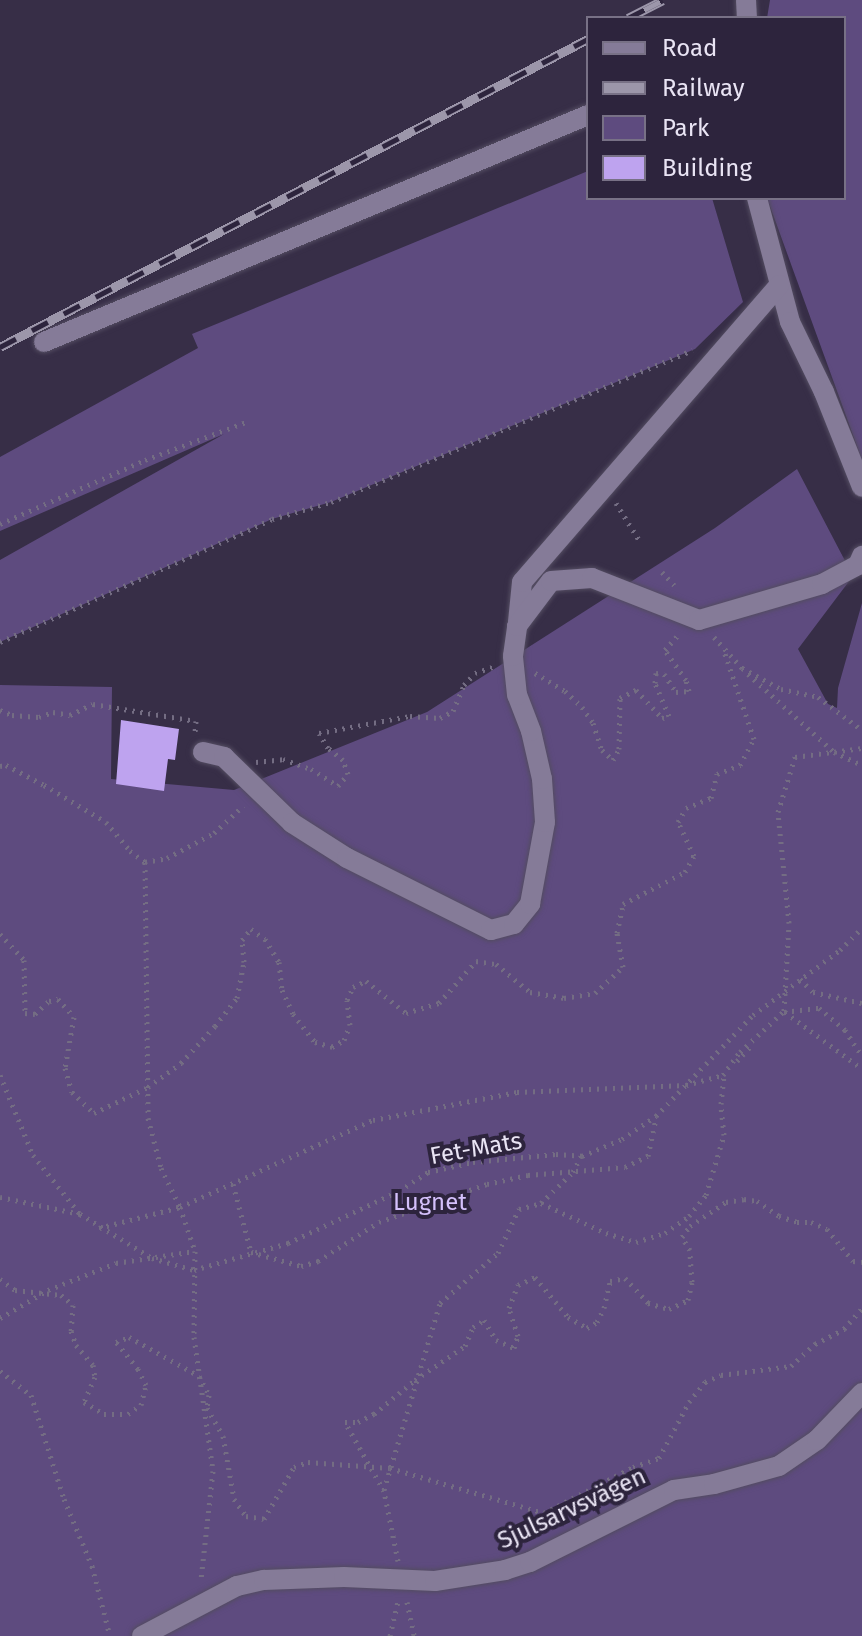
<!DOCTYPE html>
<html>
<head>
<meta charset="utf-8">
<style>
  body { margin:0 }
  #map { position:relative; width:862px; height:1636px; overflow:hidden; background:#372e47; font-family:"Fira Sans",sans-serif }
  div>[style] { position:absolute }
  .green>* { inset:0; background:#5e4b7f }
  .building>* { inset:0; background:#bea3ef }
  .path>* { height:5px; margin-top:-2.5px; transform-origin:0; background:repeating-linear-gradient(90deg,#746d83 0 2px,transparent 0 8px) }
  .roads { filter:drop-shadow(0 0 2px #534c61) drop-shadow(0 0 2px #534c61) }
  .minor>* { height:20px; margin:-10px; padding:0 10px; transform-origin:10px; border-radius:10px; background:#857b98 }
  .rail>* { height:9px; margin-top:-4.5px; transform-origin:0; background:repeating-linear-gradient(90deg,#2d243d 0 18px,#9c96aa 0 36px); box-sizing:border-box; border-block:2px solid #9c96aa }
  span { translate:-50% -50%; white-space:nowrap; text-align:center; line-height:1.15; -webkit-text-stroke:8px #2d243d; paint-order:stroke }
  .street-label { font-size:24px; color:#e9e4f4 }
  .park-label { font-size:24px; color:#d4c0fb }
  .legend { position:absolute; left:586px; top:16px; width:260px; height:184px; box-sizing:border-box; background:#2d243d; border:2px solid #787186; margin:0; padding:10px 14px; list-style:none; font-size:24px; color:#e9e4f4 }
  .legend li { display:flex; align-items:center; gap:16px; height:40px }
  .legend b { width:40px; border:2px solid #787186 }
</style>
</head>
<body>
<div id="map">
  <div class="green">
    <i style="clip-path:polygon(770px 0,862px 0,862px 460px,767px 198px,844px 198px,844px 18px,767px 18px)"></i>
    <i style="clip-path:polygon(588px 171px,588px 198px,712px 198px,743px 302px,695px 349px,331px 502px,272px 519px,0 642px,0 560px,224px 434px,0 531px,0 457px,198px 348px,192px 334px)"></i>
    <i style="clip-path:polygon(797px 469px,853px 576px,798px 649px,828px 704px,837px 708px,838px 688px,862px 603px,862px 1636px,0 1636px,0 685px,112px 687px,111px 779px,234px 790px,427px 712px,715px 528px)"></i>
  </div>
  <div class="building">
    <i style="clip-path:polygon(121px 720px,179px 729px,175px 760px,168px 759px,164px 791px,116px 784px)"></i>
  </div>
  <div class="path">
    <i style="left:616px;top:503px;width:47px;rotate:58deg"></i>
    <i style="left:0;top:524px;width:158px;rotate:-23.8deg"></i>
    <i style="left:145px;top:460px;width:108px;rotate:-20.6deg"></i>
    <i style="left:662px;top:572px;width:18px;rotate:47deg"></i>
    <i style="left:714px;top:637px;width:42px;rotate:47.9deg"></i>
    <i style="left:742px;top:668px;width:44px;rotate:28.3deg"></i>
    <i style="left:781px;top:689px;width:38px;rotate:12deg"></i>
    <i style="left:818px;top:697px;width:55px;rotate:36.9deg"></i>
    <i style="left:0;top:642px;width:299px;rotate:-24.3deg"></i>
    <i style="left:272px;top:519px;width:61px;rotate:-16.1deg"></i>
    <i style="left:331px;top:502px;width:392px;rotate:-22.8deg"></i>
    <i style="left:535px;top:673px;width:35px;rotate:31deg"></i>
    <i style="left:565px;top:691px;width:23px;rotate:43deg"></i>
    <i style="left:582px;top:707px;width:19px;rotate:55deg"></i>
    <i style="left:593px;top:723px;width:28px;rotate:72deg"></i>
    <i style="left:602px;top:750px;width:15px;rotate:42deg"></i>
    <i style="left:613px;top:760px;width:13px;rotate:-61deg"></i>
    <i style="left:619px;top:749px;width:51px;rotate:-88.9deg"></i>
    <i style="left:620px;top:698px;width:18px;rotate:-27deg"></i>
    <i style="left:636px;top:690px;width:38px;rotate:47deg"></i>
    <i style="left:662px;top:718px;width:7px;rotate:-16deg"></i>
    <i style="left:669px;top:716px;width:36px;rotate:-113deg"></i>
    <i style="left:655px;top:683px;width:10px;rotate:-84deg"></i>
    <i style="left:656px;top:673px;width:8px;rotate:7deg"></i>
    <i style="left:664px;top:674px;width:22px;rotate:56deg"></i>
    <i style="left:676px;top:692px;width:13px;rotate:-4deg"></i>
    <i style="left:689px;top:691px;width:11px;rotate:-105deg"></i>
    <i style="left:686px;top:680px;width:37px;rotate:-125deg"></i>
    <i style="left:665px;top:650px;width:23px;rotate:-49deg"></i>
    <i style="left:748px;top:674px;width:116px;rotate:42.2deg"></i>
    <i style="left:834px;top:752px;width:31px;rotate:25deg"></i>
    <i style="left:0;top:710px;width:13px;rotate:23deg"></i>
    <i style="left:12px;top:715px;width:27px;rotate:4deg"></i>
    <i style="left:39px;top:717px;width:15px;rotate:-20deg"></i>
    <i style="left:53px;top:712px;width:17px;rotate:10deg"></i>
    <i style="left:70px;top:715px;width:25px;rotate:-26deg"></i>
    <i style="left:93px;top:704px;width:104px;rotate:9.4deg"></i>
    <i style="left:196px;top:721px;width:12px;rotate:95deg"></i>
    <i style="left:256px;top:762px;width:27px;rotate:-6deg"></i>
    <i style="left:283px;top:759px;width:30px;rotate:20deg"></i>
    <i style="left:311px;top:769px;width:32px;rotate:32deg"></i>
    <i style="left:338px;top:786px;width:16px;rotate:-50deg"></i>
    <i style="left:348px;top:774px;width:15px;rotate:-110deg"></i>
    <i style="left:343px;top:760px;width:19px;rotate:-141deg"></i>
    <i style="left:328px;top:748px;width:17px;rotate:-121deg"></i>
    <i style="left:319px;top:733px;width:93px;rotate:-10.6deg"></i>
    <i style="left:410px;top:716px;width:30px;rotate:4deg"></i>
    <i style="left:440px;top:718px;width:15px;rotate:-28deg"></i>
    <i style="left:453px;top:711px;width:28px;rotate:-67deg"></i>
    <i style="left:464px;top:685px;width:16px;rotate:-47deg"></i>
    <i style="left:475px;top:673px;width:21px;rotate:-19deg"></i>
    <i style="left:0;top:766px;width:6px;rotate:-9deg"></i>
    <i style="left:6px;top:765px;width:43px;rotate:27.8deg"></i>
    <i style="left:44px;top:785px;width:72px;rotate:30.8deg"></i>
    <i style="left:106px;top:822px;width:38px;rotate:50deg"></i>
    <i style="left:130px;top:851px;width:19px;rotate:36deg"></i>
    <i style="left:145px;top:862px;width:256px;rotate:89.3deg"></i>
    <i style="left:148px;top:1118px;width:52px;rotate:75.4deg"></i>
    <i style="left:161px;top:1168px;width:43px;rotate:64deg"></i>
    <i style="left:180px;top:1207px;width:46px;rotate:71.2deg"></i>
    <i style="left:195px;top:1251px;width:86px;rotate:90.7deg"></i>
    <i style="left:194px;top:1337px;width:135px;rotate:81.9deg"></i>
    <i style="left:213px;top:1471px;width:110px;rotate:96.3deg"></i>
    <i style="left:145px;top:862px;width:22px;rotate:-10deg"></i>
    <i style="left:167px;top:858px;width:53px;rotate:-28deg"></i>
    <i style="left:214px;top:833px;width:40px;rotate:-43deg"></i>
    <i style="left:0;top:934px;width:35px;rotate:47deg"></i>
    <i style="left:24px;top:960px;width:53px;rotate:88.9deg"></i>
    <i style="left:25px;top:1013px;width:10px;rotate:6deg"></i>
    <i style="left:35px;top:1014px;width:19px;rotate:-43deg"></i>
    <i style="left:49px;top:1001px;width:9px;rotate:-13deg"></i>
    <i style="left:58px;top:999px;width:24px;rotate:48deg"></i>
    <i style="left:74px;top:1017px;width:52px;rotate:100deg"></i>
    <i style="left:65px;top:1068px;width:25px;rotate:74deg"></i>
    <i style="left:72px;top:1092px;width:30px;rotate:44deg"></i>
    <i style="left:94px;top:1113px;width:60px;rotate:-25.7deg"></i>
    <i style="left:148px;top:1087px;width:41px;rotate:-36deg"></i>
    <i style="left:181px;top:1063px;width:50px;rotate:-47.4deg"></i>
    <i style="left:215px;top:1026px;width:36px;rotate:-52deg"></i>
    <i style="left:237px;top:998px;width:37px;rotate:-79deg"></i>
    <i style="left:244px;top:962px;width:22px;rotate:-95deg"></i>
    <i style="left:242px;top:940px;width:14px;rotate:-51deg"></i>
    <i style="left:251px;top:929px;width:17px;rotate:36deg"></i>
    <i style="left:265px;top:939px;width:27px;rotate:59deg"></i>
    <i style="left:279px;top:962px;width:28px;rotate:84deg"></i>
    <i style="left:282px;top:990px;width:26px;rotate:65deg"></i>
    <i style="left:293px;top:1014px;width:36px;rotate:52deg"></i>
    <i style="left:315px;top:1042px;width:18px;rotate:16deg"></i>
    <i style="left:332px;top:1047px;width:14px;rotate:-30deg"></i>
    <i style="left:344px;top:1040px;width:16px;rotate:-68deg"></i>
    <i style="left:350px;top:1025px;width:25px;rotate:-97deg"></i>
    <i style="left:347px;top:1000px;width:14px;rotate:-65deg"></i>
    <i style="left:353px;top:987px;width:14px;rotate:-25deg"></i>
    <i style="left:366px;top:981px;width:51px;rotate:38.7deg"></i>
    <i style="left:406px;top:1013px;width:34px;rotate:-17deg"></i>
    <i style="left:439px;top:1003px;width:56px;rotate:-48.6deg"></i>
    <i style="left:476px;top:961px;width:20px;rotate:9deg"></i>
    <i style="left:496px;top:964px;width:44px;rotate:39.5deg"></i>
    <i style="left:530px;top:992px;width:35px;rotate:10deg"></i>
    <i style="left:564px;top:998px;width:31px;rotate:-9deg"></i>
    <i style="left:595px;top:993px;width:38px;rotate:-43deg"></i>
    <i style="left:623px;top:967px;width:35px;rotate:-100deg"></i>
    <i style="left:617px;top:933px;width:30px;rotate:-78deg"></i>
    <i style="left:623px;top:904px;width:70px;rotate:-27.3deg"></i>
    <i style="left:685px;top:872px;width:18px;rotate:-61deg"></i>
    <i style="left:694px;top:856px;width:38px;rotate:-115deg"></i>
    <i style="left:678px;top:822px;width:16px;rotate:-60deg"></i>
    <i style="left:686px;top:808px;width:27px;rotate:-22deg"></i>
    <i style="left:711px;top:798px;width:25px;rotate:-76deg"></i>
    <i style="left:717px;top:774px;width:25px;rotate:-21deg"></i>
    <i style="left:740px;top:765px;width:30px;rotate:-62deg"></i>
    <i style="left:754px;top:739px;width:96px;rotate:-108.8deg"></i>
    <i style="left:800px;top:979px;width:18px;rotate:45deg"></i>
    <i style="left:813px;top:992px;width:50px;rotate:12.7deg"></i>
    <i style="left:784px;top:1012px;width:35px;rotate:-7deg"></i>
    <i style="left:819px;top:1008px;width:34px;rotate:40deg"></i>
    <i style="left:845px;top:1030px;width:31px;rotate:57deg"></i>
    <i style="left:785px;top:1012px;width:96px;rotate:36.5deg"></i>
    <i style="left:737px;top:1061px;width:22px;rotate:-47deg"></i>
    <i style="left:0;top:1075px;width:87px;rotate:67.6deg"></i>
    <i style="left:33px;top:1155px;width:75px;rotate:51.5deg"></i>
    <i style="left:233px;top:1184px;width:70px;rotate:75.2deg"></i>
    <i style="left:251px;top:1252px;width:52px;rotate:15.6deg"></i>
    <i style="left:301px;top:1266px;width:18px;rotate:-16deg"></i>
    <i style="left:318px;top:1261px;width:72px;rotate:-32.6deg"></i>
    <i style="left:379px;top:1222px;width:114px;rotate:-19.4deg"></i>
    <i style="left:487px;top:1184px;width:42px;rotate:-12.4deg"></i>
    <i style="left:528px;top:1175px;width:97px;rotate:-4.7deg"></i>
    <i style="left:625px;top:1167px;width:25px;rotate:-26deg"></i>
    <i style="left:648px;top:1156px;width:39px;rotate:-78deg"></i>
    <i style="left:0;top:1197px;width:82px;rotate:12deg"></i>
    <i style="left:80px;top:1214px;width:84px;rotate:31.4deg"></i>
    <i style="left:152px;top:1258px;width:44px;rotate:15.9deg"></i>
    <i style="left:194px;top:1270px;width:98px;rotate:-16deg"></i>
    <i style="left:288px;top:1243px;width:123px;rotate:-25.1deg"></i>
    <i style="left:399px;top:1191px;width:35px;rotate:-33deg"></i>
    <i style="left:428px;top:1172px;width:46px;rotate:-12.5deg"></i>
    <i style="left:473px;top:1162px;width:83px;rotate:-5.5deg"></i>
    <i style="left:556px;top:1154px;width:26px;rotate:4deg"></i>
    <i style="left:582px;top:1156px;width:43px;rotate:-23deg"></i>
    <i style="left:622px;top:1139px;width:41px;rotate:-34.1deg"></i>
    <i style="left:656px;top:1116px;width:140px;rotate:-46.2deg"></i>
    <i style="left:753px;top:1015px;width:109px;rotate:-36.8deg"></i>
    <i style="left:840px;top:950px;width:31px;rotate:-45deg"></i>
    <i style="left:541px;top:1203px;width:72px;rotate:24.8deg"></i>
    <i style="left:606px;top:1233px;width:31px;rotate:17deg"></i>
    <i style="left:636px;top:1242px;width:30px;rotate:-17deg"></i>
    <i style="left:665px;top:1233px;width:29px;rotate:-35deg"></i>
    <i style="left:689px;top:1216px;width:27px;rotate:-51deg"></i>
    <i style="left:706px;top:1195px;width:63px;rotate:-73.3deg"></i>
    <i style="left:724px;top:1135px;width:31px;rotate:-96deg"></i>
    <i style="left:721px;top:1104px;width:30px;rotate:-84deg"></i>
    <i style="left:99px;top:1228px;width:84px;rotate:-14.5deg"></i>
    <i style="left:180px;top:1207px;width:212px;rotate:-24.3deg"></i>
    <i style="left:373px;top:1120px;width:147px;rotate:-11deg"></i>
    <i style="left:517px;top:1092px;width:169px;rotate:-2.4deg"></i>
    <i style="left:686px;top:1085px;width:38px;rotate:-15deg"></i>
    <i style="left:723px;top:1075px;width:29px;rotate:-54deg"></i>
    <i style="left:740px;top:1052px;width:60px;rotate:-43deg"></i>
    <i style="left:784px;top:1011px;width:88px;rotate:-86.7deg"></i>
    <i style="left:789px;top:923px;width:112px;rotate:-95.7deg"></i>
    <i style="left:778px;top:812px;width:58px;rotate:-72.8deg"></i>
    <i style="left:795px;top:757px;width:68px;rotate:-7.7deg"></i>
    <i style="left:0;top:1279px;width:19px;rotate:36deg"></i>
    <i style="left:15px;top:1290px;width:46px;rotate:6.2deg"></i>
    <i style="left:61px;top:1295px;width:16px;rotate:40deg"></i>
    <i style="left:73px;top:1305px;width:26px;rotate:94deg"></i>
    <i style="left:71px;top:1331px;width:15px;rotate:70deg"></i>
    <i style="left:76px;top:1345px;width:26px;rotate:50deg"></i>
    <i style="left:93px;top:1365px;width:12px;rotate:81deg"></i>
    <i style="left:95px;top:1377px;width:27px;rotate:114deg"></i>
    <i style="left:84px;top:1402px;width:23px;rotate:31deg"></i>
    <i style="left:104px;top:1414px;width:24px"></i>
    <i style="left:128px;top:1414px;width:16px;rotate:-35deg"></i>
    <i style="left:141px;top:1405px;width:21px;rotate:-76deg"></i>
    <i style="left:146px;top:1385px;width:18px;rotate:-117deg"></i>
    <i style="left:138px;top:1369px;width:35px;rotate:-129deg"></i>
    <i style="left:116px;top:1342px;width:14px;rotate:-21deg"></i>
    <i style="left:129px;top:1337px;width:80px;rotate:29.1deg"></i>
    <i style="left:199px;top:1376px;width:21px;rotate:62deg"></i>
    <i style="left:209px;top:1395px;width:13px;rotate:99deg"></i>
    <i style="left:207px;top:1408px;width:32px;rotate:60deg"></i>
    <i style="left:223px;top:1436px;width:64px;rotate:80.1deg"></i>
    <i style="left:234px;top:1499px;width:21px;rotate:55deg"></i>
    <i style="left:246px;top:1516px;width:18px;rotate:9deg"></i>
    <i style="left:264px;top:1519px;width:60px;rotate:-60deg"></i>
    <i style="left:294px;top:1467px;width:15px;rotate:-20deg"></i>
    <i style="left:308px;top:1462px;width:82px;rotate:4.2deg"></i>
    <i style="left:390px;top:1468px;width:160px;rotate:16.3deg"></i>
    <i style="left:544px;top:1513px;width:100px;rotate:-27.3deg"></i>
    <i style="left:633px;top:1467px;width:28px;rotate:-19deg"></i>
    <i style="left:659px;top:1458px;width:64px;rotate:-61.8deg"></i>
    <i style="left:689px;top:1402px;width:26px;rotate:-51deg"></i>
    <i style="left:705px;top:1382px;width:17px;rotate:-24deg"></i>
    <i style="left:721px;top:1375px;width:71px;rotate:-7.3deg"></i>
    <i style="left:791px;top:1366px;width:33px;rotate:-43deg"></i>
    <i style="left:815px;top:1344px;width:33px;rotate:-27deg"></i>
    <i style="left:844px;top:1329px;width:28px;rotate:-49deg"></i>
    <i style="left:0;top:1318px;width:56px;rotate:-30.3deg"></i>
    <i style="left:48px;top:1290px;width:73px;rotate:-21.7deg"></i>
    <i style="left:116px;top:1263px;width:80px;rotate:-8.6deg"></i>
    <i style="left:0;top:1371px;width:39px;rotate:38deg"></i>
    <i style="left:31px;top:1395px;width:109px;rotate:72.4deg"></i>
    <i style="left:64px;top:1499px;width:73px;rotate:67.3deg"></i>
    <i style="left:92px;top:1566px;width:72px;rotate:75.6deg"></i>
    <i style="left:384px;top:1490px;width:195px;rotate:-73.3deg"></i>
    <i style="left:440px;top:1303px;width:77px;rotate:-40.8deg"></i>
    <i style="left:498px;top:1253px;width:49px;rotate:-64.5deg"></i>
    <i style="left:519px;top:1209px;width:23px;rotate:-15deg"></i>
    <i style="left:541px;top:1203px;width:45px;rotate:-44.1deg"></i>
    <i style="left:573px;top:1172px;width:18px;rotate:-63deg"></i>
    <i style="left:398px;top:1561px;width:71px;rotate:-101.3deg"></i>
    <i style="left:384px;top:1491px;width:79px;rotate:-119.5deg"></i>
    <i style="left:345px;top:1422px;width:13px"></i>
    <i style="left:358px;top:1422px;width:18px;rotate:-27deg"></i>
    <i style="left:374px;top:1414px;width:53px;rotate:-39.7deg"></i>
    <i style="left:415px;top:1380px;width:60px;rotate:-34.2deg"></i>
    <i style="left:465px;top:1346px;width:21px;rotate:-67deg"></i>
    <i style="left:473px;top:1327px;width:13px;rotate:-32deg"></i>
    <i style="left:484px;top:1320px;width:23px;rotate:59deg"></i>
    <i style="left:496px;top:1340px;width:20px;rotate:24deg"></i>
    <i style="left:514px;top:1348px;width:13px;rotate:-72deg"></i>
    <i style="left:518px;top:1336px;width:29px;rotate:-108deg"></i>
    <i style="left:509px;top:1308px;width:25px;rotate:-69deg"></i>
    <i style="left:518px;top:1285px;width:19px;rotate:-25deg"></i>
    <i style="left:535px;top:1277px;width:52px;rotate:50.5deg"></i>
    <i style="left:568px;top:1317px;width:22px;rotate:30deg"></i>
    <i style="left:587px;top:1328px;width:12px;rotate:-31deg"></i>
    <i style="left:597px;top:1322px;width:16px;rotate:-63deg"></i>
    <i style="left:604px;top:1308px;width:28px;rotate:-77deg"></i>
    <i style="left:610px;top:1281px;width:15px;rotate:-11deg"></i>
    <i style="left:625px;top:1278px;width:34px;rotate:47deg"></i>
    <i style="left:648px;top:1303px;width:22px;rotate:16deg"></i>
    <i style="left:669px;top:1309px;width:21px;rotate:-25deg"></i>
    <i style="left:688px;top:1300px;width:18px;rotate:-77deg"></i>
    <i style="left:692px;top:1282px;width:32px;rotate:-94deg"></i>
    <i style="left:690px;top:1250px;width:15px;rotate:-122deg"></i>
    <i style="left:682px;top:1237px;width:14px;rotate:-54deg"></i>
    <i style="left:690px;top:1226px;width:43px;rotate:-33.7deg"></i>
    <i style="left:726px;top:1202px;width:18px;rotate:-9deg"></i>
    <i style="left:744px;top:1199px;width:13px;rotate:9deg"></i>
    <i style="left:757px;top:1201px;width:27px;rotate:34deg"></i>
    <i style="left:779px;top:1216px;width:19px;rotate:18deg"></i>
    <i style="left:797px;top:1222px;width:14px"></i>
    <i style="left:811px;top:1222px;width:17px;rotate:24deg"></i>
    <i style="left:827px;top:1229px;width:41px;rotate:50.9deg"></i>
    <i style="left:853px;top:1261px;width:9px;rotate:6deg"></i>
    <i style="left:407px;top:1602px;width:35px;rotate:78deg"></i>
    <i style="left:390px;top:1636px;width:36px;rotate:-77deg"></i>
  </div>
  <div class="roads">
    <div class="minor">
      <i style="left:746px;top:0;width:18px;rotate:87deg"></i>
      <i style="left:757px;top:198px;width:128px;rotate:75.1deg"></i>
      <i style="left:790px;top:322px;width:78px;rotate:64.1deg"></i>
      <i style="left:824px;top:392px;width:102px;rotate:68.2deg"></i>
      <i style="left:44px;top:342px;width:589px;rotate:-22.65deg"></i>
      <i style="left:518px;top:622px;width:40px;rotate:-84.3deg"></i>
      <i style="left:522px;top:582px;width:393px;rotate:-49.1deg"></i>
      <i style="left:203px;top:752px;width:22px;rotate:13deg"></i>
      <i style="left:224px;top:757px;width:95px;rotate:44.1deg"></i>
      <i style="left:292px;top:823px;width:65px;rotate:32.5deg"></i>
      <i style="left:347px;top:858px;width:161px;rotate:26.6deg"></i>
      <i style="left:491px;top:930px;width:24px;rotate:-15deg"></i>
      <i style="left:514px;top:924px;width:26px;rotate:-51deg"></i>
      <i style="left:530px;top:904px;width:83px;rotate:-79.6deg"></i>
      <i style="left:545px;top:822px;width:43px;rotate:-94deg"></i>
      <i style="left:542px;top:779px;width:49px;rotate:-102.9deg"></i>
      <i style="left:531px;top:731px;width:39px;rotate:-111deg"></i>
      <i style="left:517px;top:695px;width:39px;rotate:-96deg"></i>
      <i style="left:513px;top:656px;width:30px;rotate:-82deg"></i>
      <i style="left:517px;top:626px;width:56px;rotate:-52.9deg"></i>
      <i style="left:551px;top:581px;width:41px;rotate:-4.2deg"></i>
      <i style="left:592px;top:578px;width:115px;rotate:21.4deg"></i>
      <i style="left:699px;top:620px;width:128px;rotate:-16.3deg"></i>
      <i style="left:822px;top:584px;width:41px;rotate:-27.8deg"></i>
      <i style="left:858px;top:565px;width:10px;rotate:-66deg"></i>
      <i style="left:142px;top:1636px;width:107px;rotate:-27.8deg"></i>
      <i style="left:237px;top:1586px;width:28px;rotate:-13deg"></i>
      <i style="left:264px;top:1580px;width:80px;rotate:-2.1deg"></i>
      <i style="left:344px;top:1577px;width:91px;rotate:2.5deg"></i>
      <i style="left:435px;top:1581px;width:71px;rotate:-8.9deg"></i>
      <i style="left:505px;top:1570px;width:26px;rotate:-18deg"></i>
      <i style="left:530px;top:1562px;width:161px;rotate:-26.6deg"></i>
      <i style="left:674px;top:1490px;width:40px;rotate:-8.5deg"></i>
      <i style="left:714px;top:1484px;width:67px;rotate:-15.5deg"></i>
      <i style="left:779px;top:1466px;width:46px;rotate:-34.4deg"></i>
      <i style="left:817px;top:1440px;width:65px;rotate:-46.2deg"></i>
    </div>
  </div>
  <div class="rail">
    <i style="left:628px;top:18px;width:39px;rotate:-27deg"></i>
    <i style="left:0;top:347px;width:664px;rotate:-27.65deg"></i>
  </div>
  <div class="street-label">
    <span style="left:476px;top:1149px;rotate:-10deg">Fet-Mats</span>
    <span style="left:572px;top:1509px;rotate:-25deg">Sjulsarvsvägen</span>
  </div>
  <div class="park-label">
    <span style="left:430px;top:1203px">Lugnet</span>
  </div>
  <ul class="legend">
  <li><b style="height:10px;background:#857b98"></b>Road</li>
  <li><b style="height:10px;background:#9c96aa"></b>Railway</li>
  <li><b style="height:22px;background:#5e4b7f"></b>Park</li>
  <li><b style="height:22px;background:#bea3ef"></b>Building</li>
  </ul>
</div>
</body>
</html>
